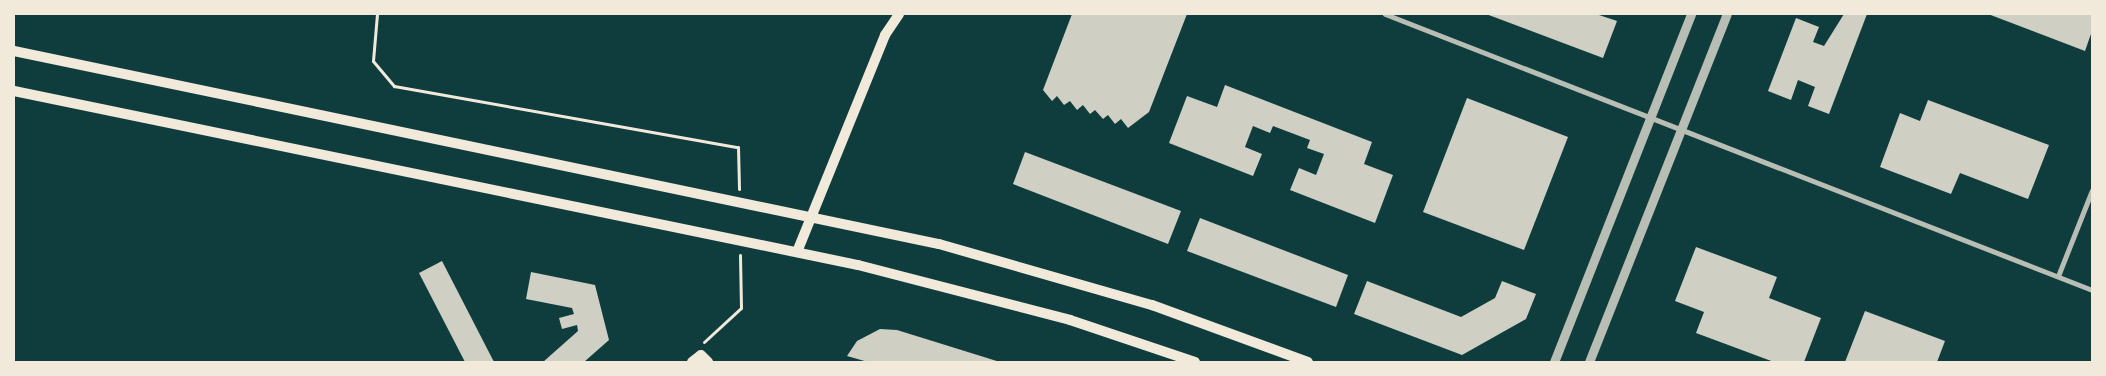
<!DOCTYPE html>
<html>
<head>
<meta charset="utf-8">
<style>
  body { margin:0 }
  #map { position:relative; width:2106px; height:376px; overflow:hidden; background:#0f3d3e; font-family:"Libre Baskerville",serif }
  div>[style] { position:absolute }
  .building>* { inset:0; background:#cfcfc3 }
  .path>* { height:3px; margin:-1.5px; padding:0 1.5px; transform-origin:1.5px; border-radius:1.5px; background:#f1e9da }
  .minor>* { height:5px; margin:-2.5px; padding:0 2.5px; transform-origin:2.5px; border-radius:2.5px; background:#b8beb3 }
  .tertiary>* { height:9px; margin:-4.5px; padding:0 4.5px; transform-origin:4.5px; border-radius:4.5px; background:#b8beb3 }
  .secondary>* { height:10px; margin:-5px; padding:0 5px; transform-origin:5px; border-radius:5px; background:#f1e9da }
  span { translate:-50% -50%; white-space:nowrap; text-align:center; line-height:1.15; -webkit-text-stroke:5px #f1e9da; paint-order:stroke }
  .frame { position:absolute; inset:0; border:15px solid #f1e9da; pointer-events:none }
</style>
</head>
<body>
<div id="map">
  <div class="building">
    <i style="clip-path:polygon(1072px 14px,1187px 14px,1149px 112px,1128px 128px,1121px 119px,1115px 124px,1108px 115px,1103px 119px,1095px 110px,1090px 114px,1083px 105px,1077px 110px,1070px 101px,1064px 105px,1057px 96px,1052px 101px,1043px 90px)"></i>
    <i style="clip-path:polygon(1486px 14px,1596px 14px,1617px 21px,1603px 58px)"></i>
    <i style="clip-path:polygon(1844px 14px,1867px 14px,1829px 114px,1808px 106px,1815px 87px,1798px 80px,1791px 100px,1768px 91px,1796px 18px,1819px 27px,1813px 42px,1824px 46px)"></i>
    <i style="clip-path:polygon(1988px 14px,2092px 14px,2092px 31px,2085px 51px)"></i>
    <i style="clip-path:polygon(1225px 85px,1372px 142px,1364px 164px,1393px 175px,1375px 223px,1290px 190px,1299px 168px,1316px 175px,1324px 154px,1307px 148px,1310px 140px,1273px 126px,1270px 133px,1253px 126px,1245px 147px,1262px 154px,1253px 176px,1169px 143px,1187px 96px,1217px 107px)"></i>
    <i style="clip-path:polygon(1467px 98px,1568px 137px,1524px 250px,1423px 212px)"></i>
    <i style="clip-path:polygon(1928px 100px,2049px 145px,2028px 199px,1960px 173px,1951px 194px,1880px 167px,1900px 113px,1920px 121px)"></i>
    <i style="clip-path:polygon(1025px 152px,1181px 211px,1168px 244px,1013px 184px)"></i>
    <i style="clip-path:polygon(1200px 218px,1348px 275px,1336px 307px,1187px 251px)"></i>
    <i style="clip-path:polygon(1696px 247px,1777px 277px,1769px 298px,1821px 318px,1804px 362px,1774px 362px,1696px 333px,1704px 312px,1675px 301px)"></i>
    <i style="clip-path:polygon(442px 261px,494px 362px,465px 362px,419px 273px)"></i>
    <i style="clip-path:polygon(531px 272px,595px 285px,609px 340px,584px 362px,543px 362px,578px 331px,577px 325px,562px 329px,559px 318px,574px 314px,572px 308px,526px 299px)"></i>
    <i style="clip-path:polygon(1367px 281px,1461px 317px,1495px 298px,1502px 281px,1536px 294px,1526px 319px,1462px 355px,1354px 314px)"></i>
    <i style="clip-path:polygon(1865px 311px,1945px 341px,1937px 362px,1845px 362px)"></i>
    <i style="clip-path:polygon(880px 329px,897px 330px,1000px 362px,868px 362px,847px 356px,857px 341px)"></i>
  </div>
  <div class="path">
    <i style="left:377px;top:14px;width:47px;rotate:94.9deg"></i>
    <i style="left:373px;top:61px;width:33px;rotate:50deg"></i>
    <i style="left:394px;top:86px;width:349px;rotate:10.1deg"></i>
    <i style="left:738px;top:147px;width:42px;rotate:88.6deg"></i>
    <i style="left:704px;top:342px;width:50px;rotate:-42.6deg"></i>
    <i style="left:741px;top:308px;width:53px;rotate:-91.1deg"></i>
  </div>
  <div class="minor">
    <i style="left:1385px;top:14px;width:759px;rotate:21.32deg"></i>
    <i style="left:2058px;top:276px;width:92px;rotate:-68.4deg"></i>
  </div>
  <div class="tertiary">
    <i style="left:1554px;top:362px;width:374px;rotate:-68.5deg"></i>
    <i style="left:1589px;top:362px;width:374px;rotate:-68.4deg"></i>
  </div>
  <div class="secondary">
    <i style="left:14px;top:51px;width:945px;rotate:11.79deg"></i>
    <i style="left:939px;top:244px;width:222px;rotate:16deg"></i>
    <i style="left:1152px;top:305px;width:166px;rotate:20.1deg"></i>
    <i style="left:14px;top:91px;width:862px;rotate:11.65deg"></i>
    <i style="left:858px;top:265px;width:219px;rotate:14.5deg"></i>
    <i style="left:1070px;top:320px;width:132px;rotate:18.6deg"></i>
    <i style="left:797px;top:252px;width:234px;rotate:-67.9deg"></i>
    <i style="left:885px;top:35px;width:25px;rotate:-56deg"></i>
    <i style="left:692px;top:362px;width:11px;rotate:-38deg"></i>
    <i style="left:701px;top:355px;width:10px;rotate:45deg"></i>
  </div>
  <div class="frame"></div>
</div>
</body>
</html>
